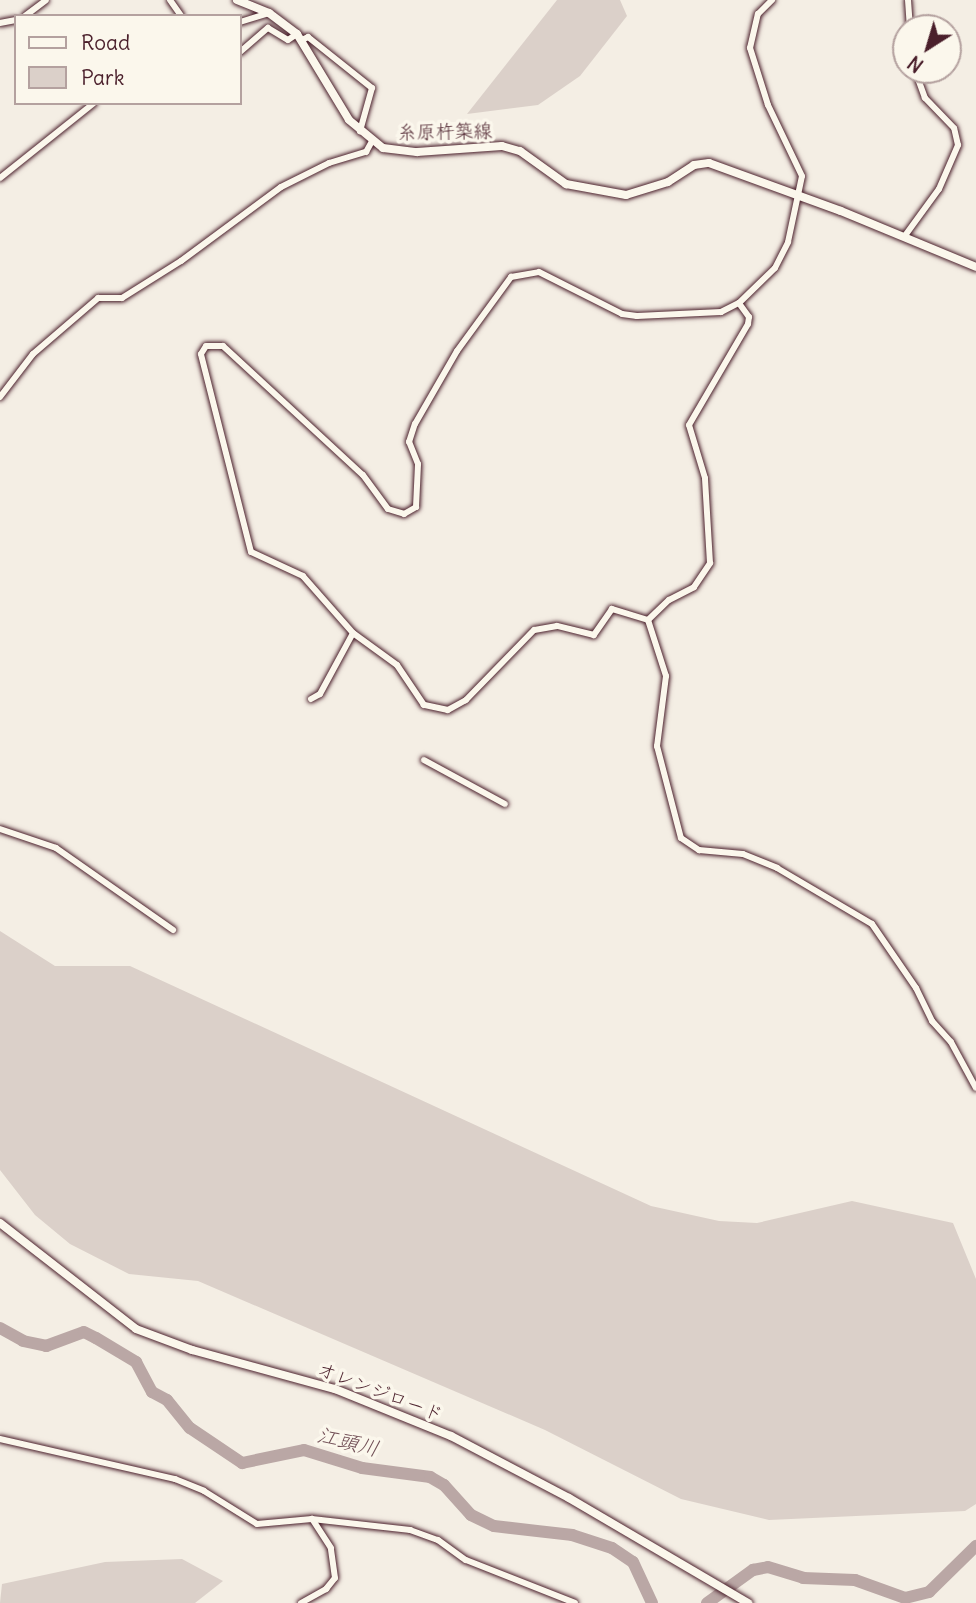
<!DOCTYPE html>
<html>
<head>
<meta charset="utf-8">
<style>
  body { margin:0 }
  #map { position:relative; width:976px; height:1603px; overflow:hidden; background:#f4eee4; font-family:Delius,"Klee One",sans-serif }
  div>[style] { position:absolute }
  .green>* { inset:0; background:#dbd0c9 }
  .river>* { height:12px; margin:-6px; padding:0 6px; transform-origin:6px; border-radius:6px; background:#baa7a5 }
  .roads { filter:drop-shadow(0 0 2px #4a1f2b) drop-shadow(0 0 2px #4a1f2b) }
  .street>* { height:6px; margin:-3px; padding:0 3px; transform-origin:3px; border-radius:3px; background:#fbf7ec }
  .secondary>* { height:8px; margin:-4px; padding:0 4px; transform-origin:4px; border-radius:4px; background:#fbf7ec }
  span { translate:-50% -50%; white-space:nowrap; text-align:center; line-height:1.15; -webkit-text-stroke:7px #fbf7ec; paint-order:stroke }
  .street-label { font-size:19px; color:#4a1f2b }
  .water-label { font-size:21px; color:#714f56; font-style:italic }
  .legend { position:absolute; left:14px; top:14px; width:228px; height:91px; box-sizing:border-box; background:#fbf7ec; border:2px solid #b4a19f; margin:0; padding:9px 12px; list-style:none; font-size:21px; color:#4a1f2b }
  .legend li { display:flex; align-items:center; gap:14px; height:35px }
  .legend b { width:35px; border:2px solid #b4a19f }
  .north { position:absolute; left:892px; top:14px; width:70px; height:70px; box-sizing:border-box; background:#fbf7ec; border:2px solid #b4a19f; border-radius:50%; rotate:217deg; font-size:19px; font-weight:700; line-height:28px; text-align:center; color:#4a1f2b }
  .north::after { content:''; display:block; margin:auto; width:24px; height:32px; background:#4a1f2b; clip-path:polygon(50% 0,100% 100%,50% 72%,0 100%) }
</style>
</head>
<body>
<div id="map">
  <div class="green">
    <i style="clip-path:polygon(557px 0,620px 0,627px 16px,580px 76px,538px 105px,467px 114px)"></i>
    <i style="clip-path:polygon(0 931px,55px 966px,130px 966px,651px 1206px,719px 1221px,757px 1223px,852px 1201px,953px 1223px,976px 1279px,976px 1504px,965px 1511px,769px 1520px,681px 1499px,545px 1430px,198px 1281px,129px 1274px,70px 1244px,35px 1215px,0 1170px)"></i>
    <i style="clip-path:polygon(182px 1559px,223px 1581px,195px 1603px,0 1603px,2px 1584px,105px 1562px)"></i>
  </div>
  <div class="river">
    <i style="left:0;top:1328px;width:26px;rotate:29deg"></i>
    <i style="left:23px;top:1341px;width:24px;rotate:12deg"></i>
    <i style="left:46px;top:1346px;width:40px;rotate:-20.2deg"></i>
    <i style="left:84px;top:1332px;width:13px;rotate:27deg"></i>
    <i style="left:96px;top:1338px;width:47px;rotate:31deg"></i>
    <i style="left:136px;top:1362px;width:34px;rotate:62deg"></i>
    <i style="left:152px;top:1392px;width:17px;rotate:28deg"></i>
    <i style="left:167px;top:1400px;width:36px;rotate:51deg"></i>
    <i style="left:190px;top:1428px;width:63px;rotate:33.9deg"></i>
    <i style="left:242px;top:1463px;width:63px;rotate:-11.8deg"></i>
    <i style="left:304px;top:1450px;width:61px;rotate:17.2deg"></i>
    <i style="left:362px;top:1468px;width:69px;rotate:7.5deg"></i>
    <i style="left:430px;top:1477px;width:16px;rotate:30deg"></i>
    <i style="left:444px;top:1485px;width:40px;rotate:48deg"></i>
    <i style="left:471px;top:1515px;width:25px;rotate:26deg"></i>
    <i style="left:494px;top:1526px;width:79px;rotate:6.6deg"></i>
    <i style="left:572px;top:1535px;width:42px;rotate:18deg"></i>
    <i style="left:612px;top:1548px;width:25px;rotate:34deg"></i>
    <i style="left:633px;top:1562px;width:45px;rotate:65.1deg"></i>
    <i style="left:707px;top:1603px;width:57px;rotate:-35.7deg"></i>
    <i style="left:753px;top:1570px;width:15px;rotate:-11deg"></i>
    <i style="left:768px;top:1567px;width:37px;rotate:17deg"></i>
    <i style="left:803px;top:1578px;width:52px;rotate:2.2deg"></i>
    <i style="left:855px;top:1580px;width:53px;rotate:19.8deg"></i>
    <i style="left:905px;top:1598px;width:25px;rotate:-14deg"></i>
    <i style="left:929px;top:1592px;width:66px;rotate:-44.4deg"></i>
  </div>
  <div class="roads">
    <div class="street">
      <i style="left:170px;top:0;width:19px;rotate:55deg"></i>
      <i style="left:908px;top:0;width:28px;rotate:86deg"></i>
      <i style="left:25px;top:16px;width:26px;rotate:-37deg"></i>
      <i style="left:240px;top:22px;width:30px;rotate:-17deg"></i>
      <i style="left:0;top:23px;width:16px;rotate:-11deg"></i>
      <i style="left:302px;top:40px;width:7px;rotate:-27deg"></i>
      <i style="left:308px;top:37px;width:82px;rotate:38.6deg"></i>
      <i style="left:372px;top:88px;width:45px;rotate:105.6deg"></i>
      <i style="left:240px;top:52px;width:37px;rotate:-41deg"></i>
      <i style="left:268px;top:28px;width:23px;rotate:31deg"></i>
      <i style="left:288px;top:40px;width:11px;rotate:-34deg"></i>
      <i style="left:0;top:178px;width:120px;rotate:-38.6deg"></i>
      <i style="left:904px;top:237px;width:59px;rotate:-53.9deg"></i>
      <i style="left:939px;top:189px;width:48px;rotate:-66.6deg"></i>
      <i style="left:958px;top:145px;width:17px;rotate:-103deg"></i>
      <i style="left:954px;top:128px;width:42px;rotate:-134deg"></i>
      <i style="left:925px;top:98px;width:30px;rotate:-110deg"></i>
      <i style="left:0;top:397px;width:54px;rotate:-52.5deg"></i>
      <i style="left:33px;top:354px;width:86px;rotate:-40.7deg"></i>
      <i style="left:98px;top:298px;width:24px"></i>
      <i style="left:122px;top:298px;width:70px;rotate:-32.1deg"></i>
      <i style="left:181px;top:261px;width:124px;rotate:-36.5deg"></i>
      <i style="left:281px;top:187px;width:54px;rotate:-26.6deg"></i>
      <i style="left:329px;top:163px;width:39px;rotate:-17deg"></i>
      <i style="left:366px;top:152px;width:13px;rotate:-61deg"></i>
      <i style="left:648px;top:620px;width:38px;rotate:-163deg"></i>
      <i style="left:612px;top:609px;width:32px;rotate:125deg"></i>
      <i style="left:594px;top:635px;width:38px;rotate:-166deg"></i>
      <i style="left:557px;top:626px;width:23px;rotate:170deg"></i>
      <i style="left:534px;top:630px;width:98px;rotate:134.2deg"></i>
      <i style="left:466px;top:700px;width:21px;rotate:151deg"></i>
      <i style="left:448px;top:710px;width:25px;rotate:-168deg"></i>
      <i style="left:424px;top:705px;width:48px;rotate:-124deg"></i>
      <i style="left:397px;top:665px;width:54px;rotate:-144deg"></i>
      <i style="left:353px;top:633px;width:76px;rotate:-131.3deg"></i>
      <i style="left:303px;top:576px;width:57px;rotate:-155.2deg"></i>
      <i style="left:251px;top:552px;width:204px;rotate:-104.2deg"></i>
      <i style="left:201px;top:354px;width:9px;rotate:-58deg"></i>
      <i style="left:206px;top:346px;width:17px"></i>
      <i style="left:223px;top:346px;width:190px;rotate:42.7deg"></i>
      <i style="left:363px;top:475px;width:42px;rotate:53.7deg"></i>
      <i style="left:388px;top:509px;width:17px;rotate:17deg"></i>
      <i style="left:404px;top:514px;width:14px;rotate:-30deg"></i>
      <i style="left:416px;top:507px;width:43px;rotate:-87.3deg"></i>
      <i style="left:418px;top:464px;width:24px;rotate:-112deg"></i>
      <i style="left:409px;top:442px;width:19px;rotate:-72deg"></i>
      <i style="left:415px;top:424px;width:84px;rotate:-60.1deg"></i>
      <i style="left:457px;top:351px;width:92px;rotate:-53.9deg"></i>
      <i style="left:511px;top:277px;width:28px;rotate:-10deg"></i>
      <i style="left:539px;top:272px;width:93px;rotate:26.8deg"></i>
      <i style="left:622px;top:314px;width:15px;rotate:8deg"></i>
      <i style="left:637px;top:316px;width:84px;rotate:-2.7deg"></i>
      <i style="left:721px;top:312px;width:20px;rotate:-27deg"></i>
      <i style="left:739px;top:303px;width:50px;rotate:-44.2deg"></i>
      <i style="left:775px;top:268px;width:29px;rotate:-63deg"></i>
      <i style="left:788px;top:242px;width:67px;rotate:-78deg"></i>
      <i style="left:802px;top:176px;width:79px;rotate:-115.6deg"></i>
      <i style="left:768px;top:105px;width:60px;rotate:-107.5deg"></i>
      <i style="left:750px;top:48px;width:35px;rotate:-77deg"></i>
      <i style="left:758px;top:14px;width:20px;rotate:-45deg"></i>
      <i style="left:648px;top:620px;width:59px;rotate:72.2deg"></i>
      <i style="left:666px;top:676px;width:71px;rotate:97.3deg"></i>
      <i style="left:657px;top:746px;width:95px;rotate:75.4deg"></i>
      <i style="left:681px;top:838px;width:22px;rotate:34deg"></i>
      <i style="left:699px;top:850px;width:44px;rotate:5.2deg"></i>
      <i style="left:743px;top:854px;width:37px;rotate:22deg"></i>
      <i style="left:777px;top:868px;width:110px;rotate:30.5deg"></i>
      <i style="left:872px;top:924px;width:78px;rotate:55.5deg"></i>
      <i style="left:916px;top:988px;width:37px;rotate:64deg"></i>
      <i style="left:932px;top:1021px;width:28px;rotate:48deg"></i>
      <i style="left:951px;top:1042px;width:52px;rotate:61.5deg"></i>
      <i style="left:648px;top:620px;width:29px;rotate:-44deg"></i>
      <i style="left:669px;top:600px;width:28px;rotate:-27deg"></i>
      <i style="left:694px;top:587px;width:29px;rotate:-56deg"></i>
      <i style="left:710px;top:563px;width:85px;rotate:-93.4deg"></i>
      <i style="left:705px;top:478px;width:55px;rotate:-106.8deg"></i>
      <i style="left:689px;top:425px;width:117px;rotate:-59.7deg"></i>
      <i style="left:748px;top:324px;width:7px;rotate:-82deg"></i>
      <i style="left:749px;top:317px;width:17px;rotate:-126deg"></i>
      <i style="left:311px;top:699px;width:10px;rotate:-29deg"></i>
      <i style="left:320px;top:694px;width:69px;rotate:-61.6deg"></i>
      <i style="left:424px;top:760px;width:92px;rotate:28.5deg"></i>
      <i style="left:0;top:829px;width:59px;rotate:18.7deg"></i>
      <i style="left:56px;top:848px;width:143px;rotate:35deg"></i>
      <i style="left:0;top:1439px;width:180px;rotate:12.9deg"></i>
      <i style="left:175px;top:1479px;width:31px;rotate:22deg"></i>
      <i style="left:204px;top:1491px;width:62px;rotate:31.9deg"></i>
      <i style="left:257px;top:1524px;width:55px;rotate:-5.2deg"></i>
      <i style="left:312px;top:1519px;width:99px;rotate:6.4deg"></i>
      <i style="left:410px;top:1530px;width:30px;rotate:20deg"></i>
      <i style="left:438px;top:1540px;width:34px;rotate:36deg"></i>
      <i style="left:466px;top:1560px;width:117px;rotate:21.5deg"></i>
      <i style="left:301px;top:1603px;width:29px;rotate:-29deg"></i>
      <i style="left:326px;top:1589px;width:14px;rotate:-51deg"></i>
      <i style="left:335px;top:1578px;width:30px;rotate:-98deg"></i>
      <i style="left:331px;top:1548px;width:35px;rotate:-123deg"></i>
    </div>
    <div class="secondary">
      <i style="left:237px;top:0;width:35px;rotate:22deg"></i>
      <i style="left:269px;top:13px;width:35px;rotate:37deg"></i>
      <i style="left:297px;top:34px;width:100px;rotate:58.8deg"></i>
      <i style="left:349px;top:120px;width:44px;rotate:39.5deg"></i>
      <i style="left:383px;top:148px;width:34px;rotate:7deg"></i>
      <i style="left:417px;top:152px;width:85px;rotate:-4deg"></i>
      <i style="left:502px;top:146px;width:19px;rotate:16deg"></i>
      <i style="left:520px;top:151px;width:57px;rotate:35.7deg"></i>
      <i style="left:566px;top:184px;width:61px;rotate:10.4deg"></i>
      <i style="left:626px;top:195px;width:44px;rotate:-17.2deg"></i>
      <i style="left:668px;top:182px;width:31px;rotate:-33deg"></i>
      <i style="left:694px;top:165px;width:15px;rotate:-8deg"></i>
      <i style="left:709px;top:163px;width:140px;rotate:20deg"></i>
      <i style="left:841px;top:211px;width:146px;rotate:22.5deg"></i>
      <i style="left:0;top:1223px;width:172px;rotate:37.9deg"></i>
      <i style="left:136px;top:1329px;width:60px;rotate:20.6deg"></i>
      <i style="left:192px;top:1350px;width:148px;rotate:15.3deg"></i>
      <i style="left:335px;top:1389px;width:125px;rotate:22.1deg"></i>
      <i style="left:451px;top:1436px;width:133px;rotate:27.7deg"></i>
      <i style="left:569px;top:1498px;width:208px;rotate:30.4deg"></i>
    </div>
  </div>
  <div class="street-label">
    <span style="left:445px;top:132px;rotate:-1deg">糸原杵築線</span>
    <span style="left:380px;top:1392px;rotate:21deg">オレンジロード</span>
  </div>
  <div class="water-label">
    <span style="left:348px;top:1442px;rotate:14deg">江頭川</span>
  </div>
  <ul class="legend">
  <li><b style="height:9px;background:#fbf7ec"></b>Road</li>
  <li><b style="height:19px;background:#dbd0c9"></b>Park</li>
  </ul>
  <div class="north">N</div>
</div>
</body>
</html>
